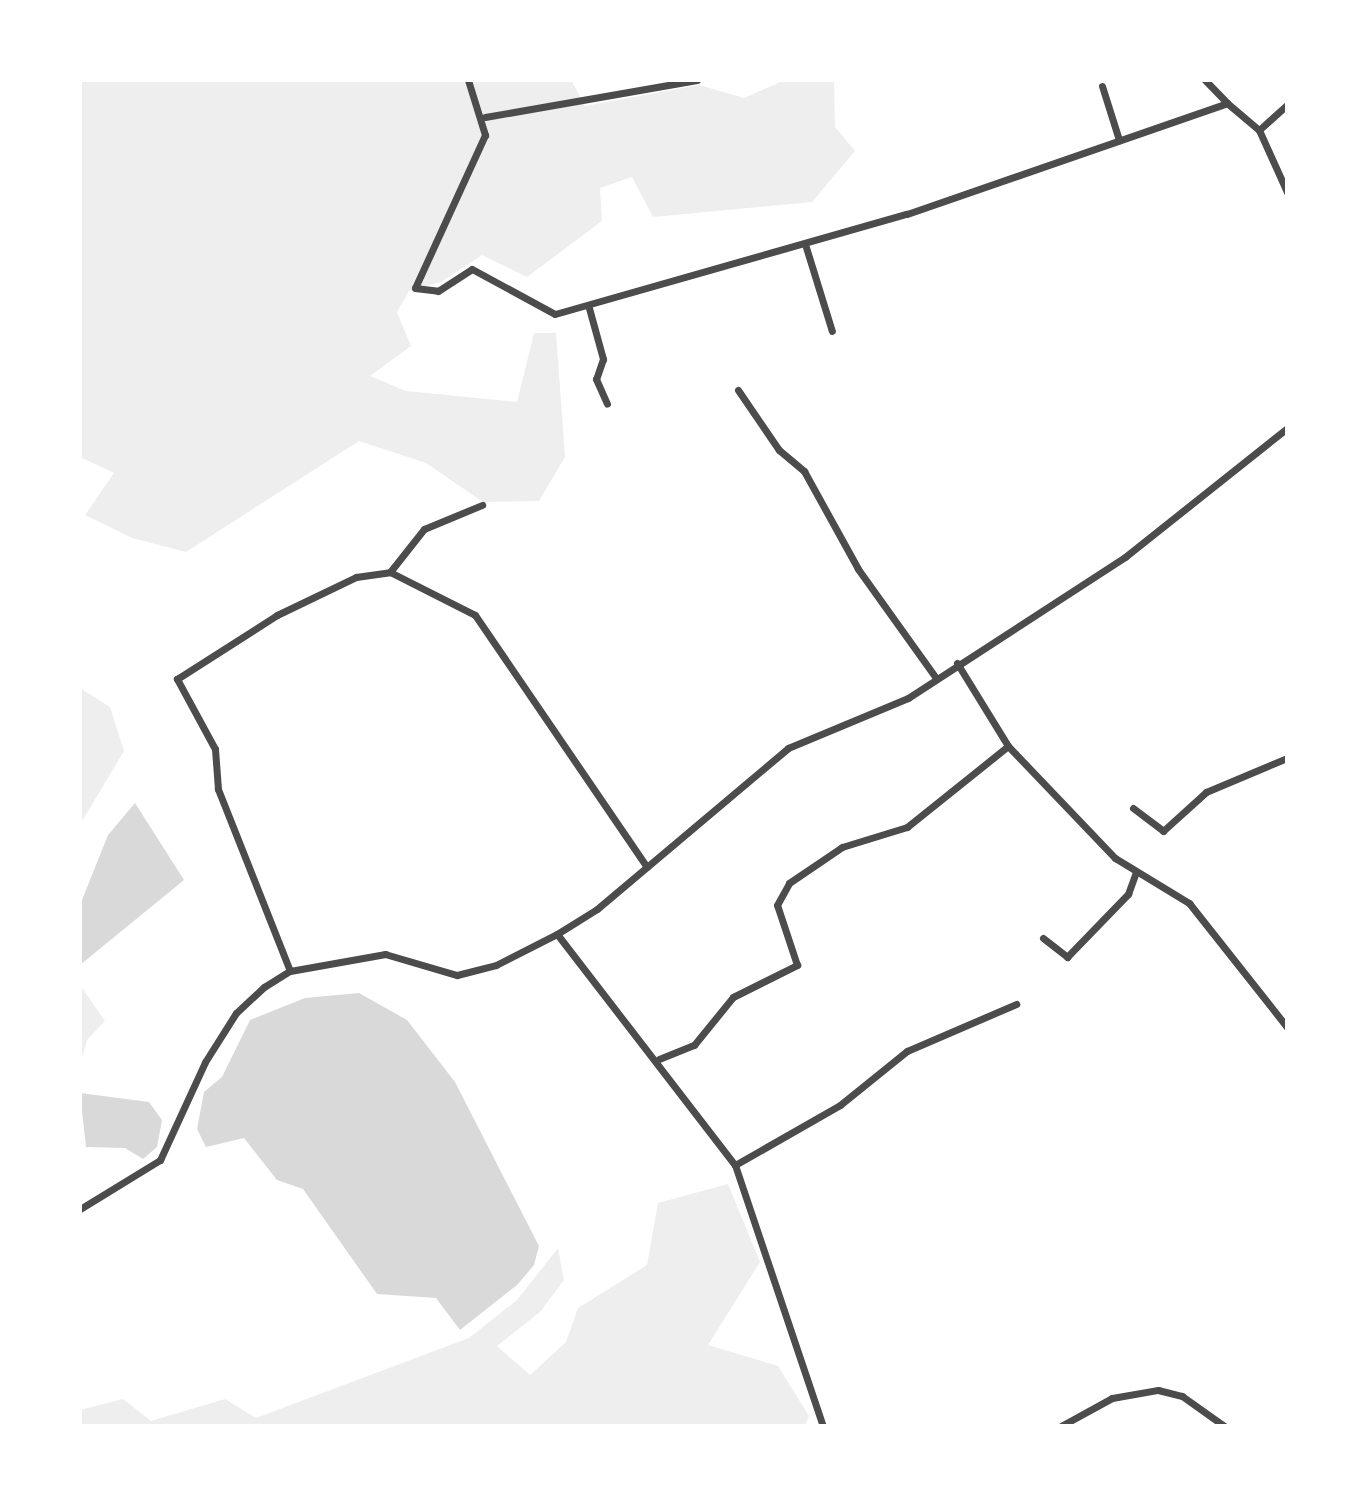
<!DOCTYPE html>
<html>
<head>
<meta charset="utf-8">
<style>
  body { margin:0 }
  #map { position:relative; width:1367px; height:1506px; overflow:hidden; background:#fff; font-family:"Fira Sans Condensed",sans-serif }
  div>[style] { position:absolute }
  .green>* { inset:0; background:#eee }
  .water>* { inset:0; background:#d9d9d9 }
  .minor>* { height:7px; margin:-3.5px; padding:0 3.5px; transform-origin:3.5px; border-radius:3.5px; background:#4c4c4c }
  span { translate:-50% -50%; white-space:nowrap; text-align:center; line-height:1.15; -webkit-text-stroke:7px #fff; paint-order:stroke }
  .frame { position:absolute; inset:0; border:82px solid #fff; pointer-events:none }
</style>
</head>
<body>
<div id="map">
  <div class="green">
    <i style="clip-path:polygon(80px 80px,571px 80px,585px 106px,699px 85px,744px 98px,785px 80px,834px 80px,835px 127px,855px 151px,812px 202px,653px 217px,632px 177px,600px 188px,602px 221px,527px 277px,482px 255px,441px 282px,409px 291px,397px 312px,411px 346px,370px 376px,406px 391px,517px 402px,534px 333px,556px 333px,565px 457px,539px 501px,483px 502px,426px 463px,359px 441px,186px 552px,132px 538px,85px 515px,114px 473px,80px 457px)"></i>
    <i style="clip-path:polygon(80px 688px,110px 707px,124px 751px,81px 823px,80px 894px)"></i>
    <i style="clip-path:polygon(80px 985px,105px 1021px,87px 1040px,80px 1065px)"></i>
    <i style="clip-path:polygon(728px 1184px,760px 1262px,708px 1345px,778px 1366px,809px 1416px,805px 1426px,80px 1426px,80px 1410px,123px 1399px,151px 1421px,225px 1399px,256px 1418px,469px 1338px,517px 1300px,558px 1248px,564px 1280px,540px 1312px,497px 1346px,530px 1375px,566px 1342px,578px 1308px,647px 1265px,658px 1203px)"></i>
  </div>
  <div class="water">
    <i style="clip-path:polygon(135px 803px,184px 880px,80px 965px,80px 905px,108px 835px)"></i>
    <i style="clip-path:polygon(359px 993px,407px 1020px,455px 1082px,539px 1246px,534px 1265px,517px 1285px,460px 1330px,436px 1298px,377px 1294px,303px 1189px,277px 1180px,244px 1138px,206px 1147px,197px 1129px,204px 1092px,222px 1077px,250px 1020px,305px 998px)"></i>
    <i style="clip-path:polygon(80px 1093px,149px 1102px,162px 1120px,157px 1147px,143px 1159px,125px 1148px,86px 1147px)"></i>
  </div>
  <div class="minor">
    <i style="left:468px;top:80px;width:58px;rotate:72.8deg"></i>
    <i style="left:485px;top:135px;width:168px;rotate:114.6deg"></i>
    <i style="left:415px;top:288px;width:23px;rotate:7deg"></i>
    <i style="left:438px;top:291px;width:40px;rotate:-32.9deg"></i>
    <i style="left:472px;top:269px;width:94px;rotate:28.5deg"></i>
    <i style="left:555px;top:314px;width:366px;rotate:-15.9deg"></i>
    <i style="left:907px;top:214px;width:339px;rotate:-19.1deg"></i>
    <i style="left:1227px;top:103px;width:42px;rotate:40.2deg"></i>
    <i style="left:1259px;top:130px;width:68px;rotate:65.7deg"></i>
    <i style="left:1205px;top:80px;width:32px;rotate:46deg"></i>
    <i style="left:1102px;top:86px;width:57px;rotate:72.5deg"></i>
    <i style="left:485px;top:117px;width:215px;rotate:-9.9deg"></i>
    <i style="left:1259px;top:130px;width:38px;rotate:-42deg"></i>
    <i style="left:805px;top:244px;width:91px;rotate:72.8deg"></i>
    <i style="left:589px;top:308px;width:53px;rotate:74.6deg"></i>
    <i style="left:603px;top:359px;width:21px;rotate:109deg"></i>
    <i style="left:596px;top:379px;width:27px;rotate:66deg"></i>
    <i style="left:738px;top:390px;width:73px;rotate:55.7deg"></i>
    <i style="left:779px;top:450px;width:33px;rotate:40deg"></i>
    <i style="left:804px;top:471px;width:112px;rotate:61.1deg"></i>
    <i style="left:858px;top:569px;width:134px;rotate:54.4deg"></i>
    <i style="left:390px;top:572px;width:95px;rotate:26.8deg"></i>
    <i style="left:475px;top:615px;width:305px;rotate:55.7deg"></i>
    <i style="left:957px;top:663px;width:97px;rotate:58.4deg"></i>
    <i style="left:1008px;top:746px;width:155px;rotate:46.3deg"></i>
    <i style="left:1115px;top:858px;width:87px;rotate:31.3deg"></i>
    <i style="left:1189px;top:903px;width:158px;rotate:51.7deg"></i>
    <i style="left:1133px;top:808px;width:38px;rotate:37deg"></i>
    <i style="left:1163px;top:831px;width:58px;rotate:-42.2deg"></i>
    <i style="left:1206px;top:792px;width:88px;rotate:-22.8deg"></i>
    <i style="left:557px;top:934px;width:292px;rotate:52.4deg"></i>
    <i style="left:735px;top:1165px;width:275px;rotate:71.4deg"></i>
    <i style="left:1043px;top:938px;width:31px;rotate:38deg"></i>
    <i style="left:1067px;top:957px;width:88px;rotate:-45.9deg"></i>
    <i style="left:1128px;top:894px;width:23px;rotate:-70deg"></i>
    <i style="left:290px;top:971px;width:196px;rotate:-111.6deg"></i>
    <i style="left:218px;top:789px;width:40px;rotate:-94.3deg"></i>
    <i style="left:215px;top:749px;width:80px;rotate:-118.5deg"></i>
    <i style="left:177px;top:679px;width:119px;rotate:-32.6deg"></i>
    <i style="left:277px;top:615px;width:88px;rotate:-25.7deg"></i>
    <i style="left:356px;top:577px;width:34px;rotate:-8deg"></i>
    <i style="left:390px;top:572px;width:55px;rotate:-51.7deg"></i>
    <i style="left:424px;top:529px;width:63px;rotate:-22.5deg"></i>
    <i style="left:659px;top:1059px;width:38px;rotate:-22deg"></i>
    <i style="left:694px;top:1045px;width:62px;rotate:-50.9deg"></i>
    <i style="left:733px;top:997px;width:72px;rotate:-26.6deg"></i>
    <i style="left:797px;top:965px;width:63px;rotate:-108.4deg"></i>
    <i style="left:777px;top:905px;width:25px;rotate:-61deg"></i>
    <i style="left:789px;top:883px;width:64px;rotate:-34.2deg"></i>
    <i style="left:842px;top:847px;width:68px;rotate:-17.1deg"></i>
    <i style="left:907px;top:827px;width:129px;rotate:-38.7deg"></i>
    <i style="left:735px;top:1165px;width:121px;rotate:-29.7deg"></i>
    <i style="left:840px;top:1105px;width:86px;rotate:-38.9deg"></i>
    <i style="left:907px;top:1051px;width:119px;rotate:-23.3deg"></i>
    <i style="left:80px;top:1209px;width:94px;rotate:-31.5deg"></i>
    <i style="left:160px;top:1160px;width:108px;rotate:-65.3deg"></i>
    <i style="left:205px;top:1062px;width:58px;rotate:-57.7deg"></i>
    <i style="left:236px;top:1013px;width:38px;rotate:-43deg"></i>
    <i style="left:264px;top:987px;width:31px;rotate:-32deg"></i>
    <i style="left:290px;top:971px;width:97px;rotate:-10.1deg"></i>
    <i style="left:385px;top:954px;width:75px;rotate:16.3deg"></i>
    <i style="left:457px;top:975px;width:40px;rotate:-14.4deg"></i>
    <i style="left:496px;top:965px;width:68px;rotate:-26.9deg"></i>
    <i style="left:557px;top:934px;width:47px;rotate:-32deg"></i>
    <i style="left:597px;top:909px;width:250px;rotate:-40.1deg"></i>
    <i style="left:788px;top:748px;width:130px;rotate:-22.6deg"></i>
    <i style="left:908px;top:698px;width:259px;rotate:-33deg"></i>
    <i style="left:1125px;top:557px;width:207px;rotate:-38.5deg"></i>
    <i style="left:1061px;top:1426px;width:58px;rotate:-28.8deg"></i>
    <i style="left:1112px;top:1398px;width:47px;rotate:-9.9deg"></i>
    <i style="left:1158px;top:1390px;width:25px;rotate:14deg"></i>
    <i style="left:1182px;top:1396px;width:52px;rotate:35.5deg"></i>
  </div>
  <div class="frame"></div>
</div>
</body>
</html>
